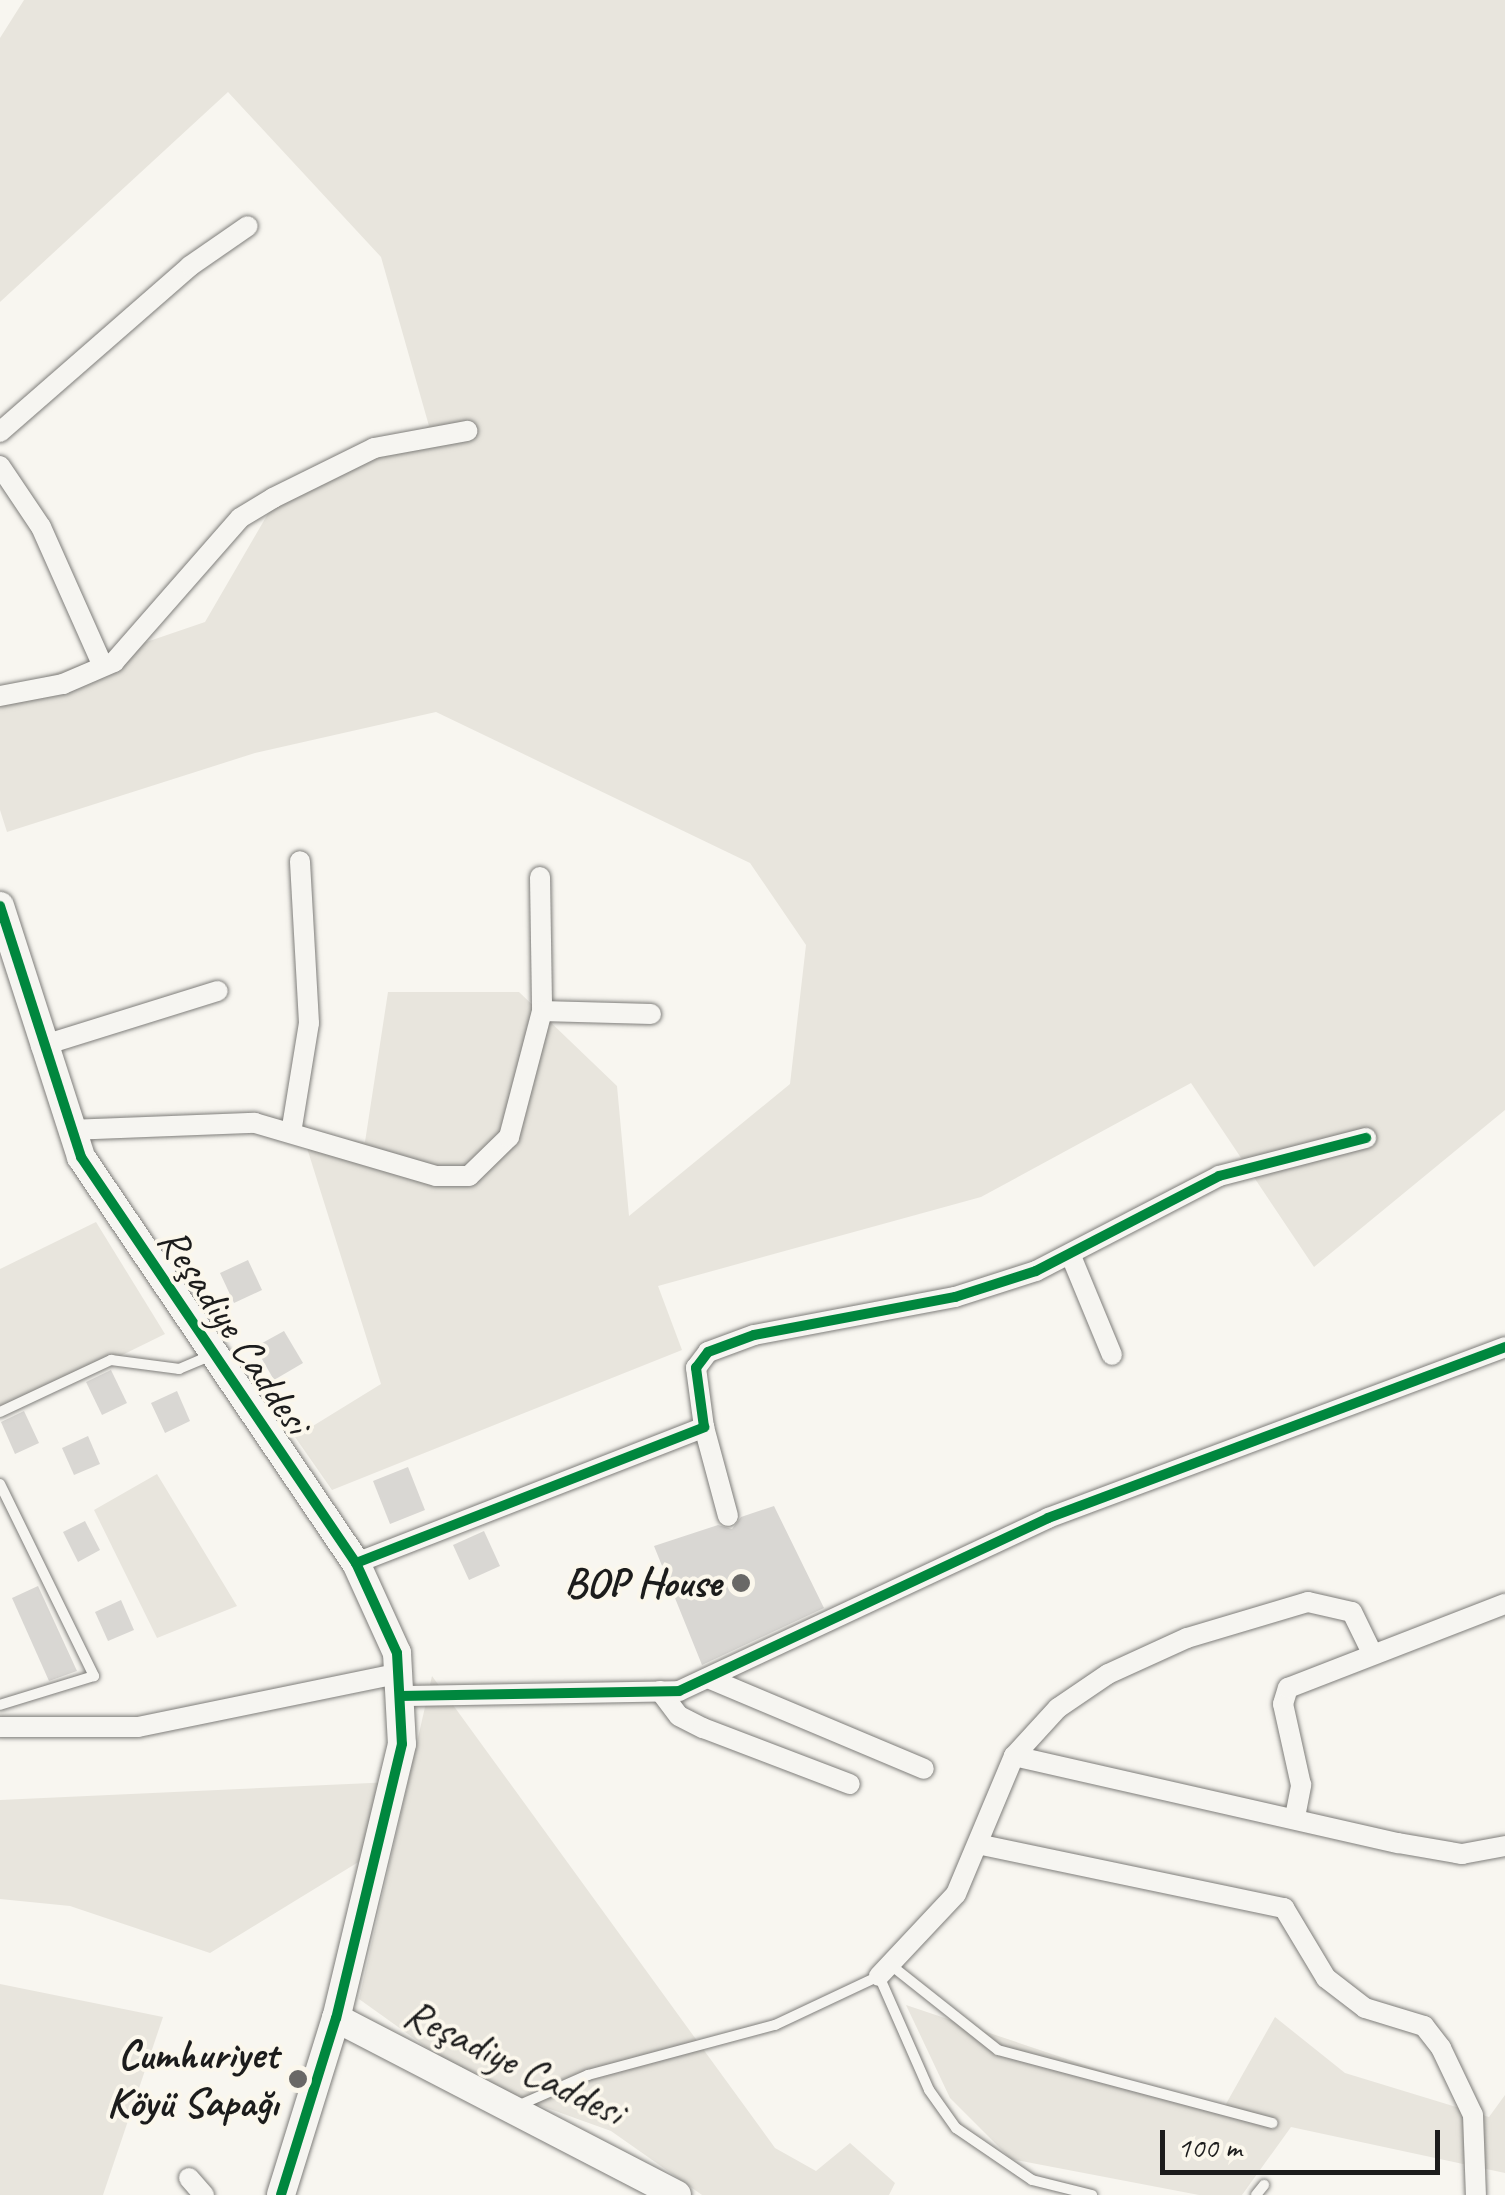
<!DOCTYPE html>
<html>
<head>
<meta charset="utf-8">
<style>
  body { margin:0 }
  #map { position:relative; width:1505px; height:2195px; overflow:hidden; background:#f8f6f0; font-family:Caveat,sans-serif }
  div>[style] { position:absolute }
  .built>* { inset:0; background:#e8e5dd }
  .building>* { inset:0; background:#d9d7d3 }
  .roads { filter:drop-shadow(0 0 2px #7f7e7b) drop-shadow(0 0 2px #7f7e7b) }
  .lane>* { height:10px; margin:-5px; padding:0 5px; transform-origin:5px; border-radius:5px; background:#f6f5f1 }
  .street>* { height:20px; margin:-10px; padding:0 10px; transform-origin:10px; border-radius:10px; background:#f6f5f1 }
  .secondary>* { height:28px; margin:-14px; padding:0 14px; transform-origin:14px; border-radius:14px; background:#f6f5f1 }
  .cycleway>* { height:10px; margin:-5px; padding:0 5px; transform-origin:5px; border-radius:5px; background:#00873e }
  .dots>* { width:28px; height:28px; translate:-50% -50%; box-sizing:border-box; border:5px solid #fbf7ec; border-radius:50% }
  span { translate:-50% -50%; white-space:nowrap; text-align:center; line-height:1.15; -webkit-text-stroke:8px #fbf7ec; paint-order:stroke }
  .street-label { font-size:42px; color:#1c1c1c }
  .poi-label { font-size:42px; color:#1c1c1c; font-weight:700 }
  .right { translate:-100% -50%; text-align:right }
  .scale { position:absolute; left:1160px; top:2130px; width:280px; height:45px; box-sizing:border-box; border:5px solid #1c1c1c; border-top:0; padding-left:12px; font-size:30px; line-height:35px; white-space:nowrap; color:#1c1c1c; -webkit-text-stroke:8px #fbf7ec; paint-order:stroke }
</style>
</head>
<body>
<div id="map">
  <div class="built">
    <i style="clip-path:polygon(24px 0,1505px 0,1505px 1110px,1314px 1267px,1191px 1083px,981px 1197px,658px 1286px,682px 1350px,332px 1490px,295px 1437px,381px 1384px,302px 1132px,365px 1142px,388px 992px,519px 992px,617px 1086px,629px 1216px,790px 1084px,806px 945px,750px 863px,436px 712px,255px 753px,7px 832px,0 810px,0 692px,205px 622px,273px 505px,429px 426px,381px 257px,228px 92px,0 302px,0 38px)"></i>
    <i style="clip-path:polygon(96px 1222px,165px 1334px,0 1415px,0 1269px)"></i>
    <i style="clip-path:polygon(157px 1474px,237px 1606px,157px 1638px,94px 1510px)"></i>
    <i style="clip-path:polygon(432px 1676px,775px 2148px,816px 2171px,850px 2143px,895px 2183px,889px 2195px,702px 2195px,611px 2131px,475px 2082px,359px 1999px)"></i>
    <i style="clip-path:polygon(393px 1782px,365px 1858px,210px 1953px,70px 1906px,0 1899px,0 1800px)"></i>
    <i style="clip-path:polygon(0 1984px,163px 2017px,103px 2195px,0 2195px)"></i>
    <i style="clip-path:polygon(906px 2005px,1222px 2111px,1275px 2017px,1345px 2073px,1489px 2117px,1505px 2095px,1505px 2173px,1291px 2127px,1242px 2195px,1199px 2195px,1011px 2159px,950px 2098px)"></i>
  </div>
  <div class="building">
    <i style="clip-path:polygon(248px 1260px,262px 1290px,234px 1303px,220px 1273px)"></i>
    <i style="clip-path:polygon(284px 1331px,303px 1363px,274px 1380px,255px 1347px)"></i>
    <i style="clip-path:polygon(111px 1370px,127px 1403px,102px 1415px,86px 1382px)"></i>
    <i style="clip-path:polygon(177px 1391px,190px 1421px,165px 1433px,151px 1403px)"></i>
    <i style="clip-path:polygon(24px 1411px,39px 1443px,15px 1454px,1px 1422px)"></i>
    <i style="clip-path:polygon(88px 1436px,100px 1464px,74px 1475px,62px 1448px)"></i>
    <i style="clip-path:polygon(408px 1467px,425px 1510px,390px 1524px,373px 1481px)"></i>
    <i style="clip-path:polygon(774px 1506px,824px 1608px,702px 1665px,654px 1546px,718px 1525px,732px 1529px,741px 1517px)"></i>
    <i style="clip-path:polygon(85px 1521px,100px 1550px,78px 1562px,63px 1532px)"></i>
    <i style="clip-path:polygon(484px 1531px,500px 1566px,469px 1580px,453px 1545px)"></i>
    <i style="clip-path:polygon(38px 1586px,77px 1671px,49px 1681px,12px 1598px)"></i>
    <i style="clip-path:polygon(121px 1600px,134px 1630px,108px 1641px,95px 1612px)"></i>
  </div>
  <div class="roads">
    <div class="lane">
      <i style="left:0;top:1412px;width:123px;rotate:-25.1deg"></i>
      <i style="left:111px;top:1360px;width:69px;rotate:7.5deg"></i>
      <i style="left:179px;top:1369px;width:33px;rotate:-23deg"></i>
      <i style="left:0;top:1484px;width:214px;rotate:63.9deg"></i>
      <i style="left:94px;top:1676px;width:98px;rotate:162.9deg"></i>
      <i style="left:892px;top:1966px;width:135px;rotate:38.4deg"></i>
      <i style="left:998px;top:2050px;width:284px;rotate:14.9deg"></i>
      <i style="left:515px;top:2107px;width:80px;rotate:-23.7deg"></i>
      <i style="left:588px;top:2075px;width:194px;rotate:-15deg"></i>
      <i style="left:775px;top:2025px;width:115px;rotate:-25.2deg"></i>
      <i style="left:879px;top:1976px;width:124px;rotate:66.3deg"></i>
      <i style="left:929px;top:2090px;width:47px;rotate:54.6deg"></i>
      <i style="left:956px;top:2128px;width:92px;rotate:34.4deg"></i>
      <i style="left:1032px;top:2180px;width:62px;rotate:14deg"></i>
      <i style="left:1256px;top:2195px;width:13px;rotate:-51deg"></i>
    </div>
    <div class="street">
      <i style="left:0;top:432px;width:252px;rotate:-41.1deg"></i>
      <i style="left:190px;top:266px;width:70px;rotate:-34.6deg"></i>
      <i style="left:0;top:466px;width:73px;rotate:56.1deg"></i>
      <i style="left:41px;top:527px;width:152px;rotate:66deg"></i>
      <i style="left:0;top:696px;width:64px;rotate:-10.8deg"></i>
      <i style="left:63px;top:684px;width:56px;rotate:-23.3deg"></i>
      <i style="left:114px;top:662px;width:191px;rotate:-48.8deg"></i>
      <i style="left:240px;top:518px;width:39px;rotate:-31deg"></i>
      <i style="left:273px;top:498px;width:113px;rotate:-26.3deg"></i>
      <i style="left:374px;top:448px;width:95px;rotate:-10.4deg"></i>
      <i style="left:540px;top:877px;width:134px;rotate:89.1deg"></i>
      <i style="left:41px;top:1046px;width:185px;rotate:-17.3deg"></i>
      <i style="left:69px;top:1130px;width:186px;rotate:-2.2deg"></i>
      <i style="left:255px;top:1123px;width:189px;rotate:16.3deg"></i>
      <i style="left:436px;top:1176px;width:33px"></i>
      <i style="left:469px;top:1176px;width:56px;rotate:-44.3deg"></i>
      <i style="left:509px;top:1137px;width:130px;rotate:-75.3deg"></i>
      <i style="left:542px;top:1011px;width:109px;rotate:1.6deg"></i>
      <i style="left:291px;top:1133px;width:111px;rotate:-80.7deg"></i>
      <i style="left:309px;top:1023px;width:162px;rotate:-93.2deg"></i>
      <i style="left:1071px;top:1256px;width:107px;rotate:67.5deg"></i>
      <i style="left:704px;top:1427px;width:92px;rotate:74.9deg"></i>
      <i style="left:356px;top:1563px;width:374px;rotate:-21.3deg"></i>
      <i style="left:704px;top:1427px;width:60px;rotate:-97.7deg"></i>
      <i style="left:696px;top:1368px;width:20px;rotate:-53deg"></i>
      <i style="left:708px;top:1352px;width:49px;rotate:-20.3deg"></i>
      <i style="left:754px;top:1335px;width:205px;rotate:-10.7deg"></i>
      <i style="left:955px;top:1297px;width:85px;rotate:-17.8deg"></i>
      <i style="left:1036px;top:1271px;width:206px;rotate:-27.4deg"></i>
      <i style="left:1219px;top:1176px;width:152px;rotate:-14.5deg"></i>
      <i style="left:708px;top:1678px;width:234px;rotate:22.8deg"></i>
      <i style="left:660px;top:1691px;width:31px;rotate:53deg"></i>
      <i style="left:679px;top:1716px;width:27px;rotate:27deg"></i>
      <i style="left:703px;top:1728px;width:157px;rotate:20.9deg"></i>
      <i style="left:404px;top:1696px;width:275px;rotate:-1deg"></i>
      <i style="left:679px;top:1691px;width:408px;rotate:-25.1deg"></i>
      <i style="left:1048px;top:1518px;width:488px;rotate:-20.5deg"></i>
      <i style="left:0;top:1727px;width:138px"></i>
      <i style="left:138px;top:1727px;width:268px;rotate:-11.6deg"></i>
      <i style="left:1014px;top:1756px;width:394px;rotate:12.8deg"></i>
      <i style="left:1398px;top:1843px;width:65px;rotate:9.8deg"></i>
      <i style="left:1462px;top:1854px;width:44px;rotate:-10.5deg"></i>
      <i style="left:1295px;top:1817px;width:33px;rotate:-79deg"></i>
      <i style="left:1301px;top:1785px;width:83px;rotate:-102.5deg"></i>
      <i style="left:1283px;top:1704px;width:17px;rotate:-73deg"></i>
      <i style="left:1288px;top:1688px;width:233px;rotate:-21.2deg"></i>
      <i style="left:982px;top:1845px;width:309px;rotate:11.8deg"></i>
      <i style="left:1284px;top:1908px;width:82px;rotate:59deg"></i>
      <i style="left:1326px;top:1978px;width:49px;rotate:37.6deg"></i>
      <i style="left:1365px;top:2008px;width:62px;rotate:17deg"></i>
      <i style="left:1424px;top:2026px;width:28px;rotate:52deg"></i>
      <i style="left:1441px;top:2048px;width:74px;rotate:64.5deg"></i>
      <i style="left:1473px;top:2115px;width:80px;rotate:87.9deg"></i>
      <i style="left:879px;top:1976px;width:112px;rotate:-46.8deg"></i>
      <i style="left:956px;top:1894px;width:150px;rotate:-67.2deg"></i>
      <i style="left:1014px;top:1756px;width:65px;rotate:-47.5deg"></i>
      <i style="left:1058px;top:1708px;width:60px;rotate:-34.2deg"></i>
      <i style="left:1108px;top:1674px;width:87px;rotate:-24.5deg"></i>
      <i style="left:1187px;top:1638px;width:126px;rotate:-16.6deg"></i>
      <i style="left:1308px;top:1602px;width:45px;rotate:12.8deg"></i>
      <i style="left:1352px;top:1612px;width:43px;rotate:64deg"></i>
      <i style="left:189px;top:2178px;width:23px;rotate:49deg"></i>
    </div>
    <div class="secondary">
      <i style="left:0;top:906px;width:264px;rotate:72.1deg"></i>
      <i style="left:81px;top:1157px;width:490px;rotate:55.9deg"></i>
      <i style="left:356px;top:1563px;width:99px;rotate:65.5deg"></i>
      <i style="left:397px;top:1653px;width:91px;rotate:86.9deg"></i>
      <i style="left:402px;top:1744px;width:282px;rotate:103.5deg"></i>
      <i style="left:336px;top:2018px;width:185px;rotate:107.3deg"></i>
      <i style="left:336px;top:2018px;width:384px;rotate:27.4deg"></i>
    </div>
  </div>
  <div class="cycleway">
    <i style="left:0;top:906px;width:264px;rotate:72.1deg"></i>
    <i style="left:81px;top:1157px;width:490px;rotate:55.9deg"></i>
    <i style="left:356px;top:1563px;width:99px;rotate:65.5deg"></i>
    <i style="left:397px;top:1653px;width:91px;rotate:86.9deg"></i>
    <i style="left:402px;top:1744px;width:282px;rotate:103.5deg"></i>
    <i style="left:336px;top:2018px;width:185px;rotate:107.3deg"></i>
    <i style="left:356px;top:1563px;width:374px;rotate:-21.3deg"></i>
    <i style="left:704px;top:1427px;width:60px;rotate:-97.7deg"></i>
    <i style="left:696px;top:1368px;width:20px;rotate:-53deg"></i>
    <i style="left:708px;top:1352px;width:49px;rotate:-20.3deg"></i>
    <i style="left:754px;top:1335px;width:205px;rotate:-10.7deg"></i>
    <i style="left:955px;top:1297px;width:85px;rotate:-17.8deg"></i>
    <i style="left:1036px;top:1271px;width:206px;rotate:-27.4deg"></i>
    <i style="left:1219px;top:1176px;width:152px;rotate:-14.5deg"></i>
    <i style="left:404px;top:1696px;width:275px;rotate:-1deg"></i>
    <i style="left:679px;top:1691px;width:408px;rotate:-25.1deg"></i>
    <i style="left:1048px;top:1518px;width:488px;rotate:-20.5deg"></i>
  </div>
  <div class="dots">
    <i style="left:741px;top:1583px;background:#696866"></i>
    <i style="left:298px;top:2079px;background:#696866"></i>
  </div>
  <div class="street-label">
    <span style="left:234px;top:1331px;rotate:56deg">Reşadiye Caddesi</span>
    <span style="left:514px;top:2063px;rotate:26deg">Reşadiye Caddesi</span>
  </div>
  <div class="poi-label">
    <span class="right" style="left:721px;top:1583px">BOP House</span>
    <span class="right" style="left:278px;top:2079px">Cumhuriyet<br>Köyü Sapağı</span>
  </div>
  <div class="scale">100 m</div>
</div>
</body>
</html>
